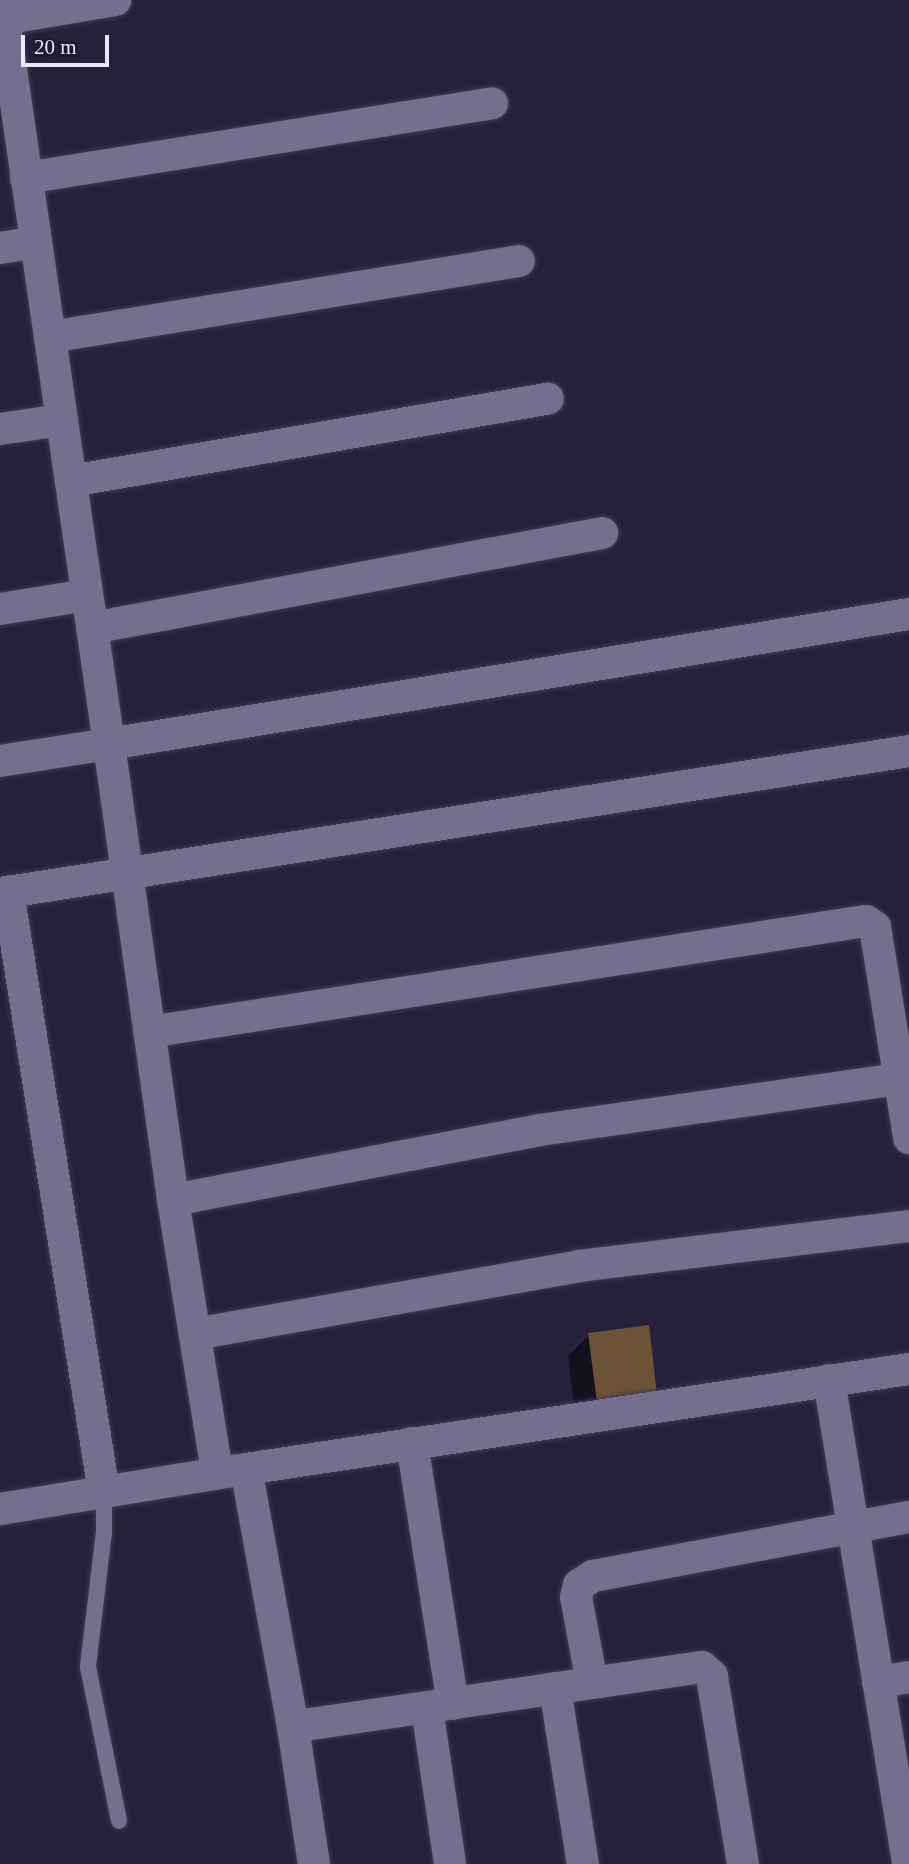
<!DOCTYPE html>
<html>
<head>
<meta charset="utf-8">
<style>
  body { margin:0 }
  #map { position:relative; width:909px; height:1864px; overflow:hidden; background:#27203b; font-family:"Times New Roman",serif }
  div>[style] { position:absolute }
  .shadow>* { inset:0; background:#0007 }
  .building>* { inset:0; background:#6d5336 }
  .roads { filter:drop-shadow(0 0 2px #403a51) drop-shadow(0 0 2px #403a51) }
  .lane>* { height:16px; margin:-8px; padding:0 8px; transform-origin:8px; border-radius:8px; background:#756f8f }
  .street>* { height:32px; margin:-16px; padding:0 16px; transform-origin:16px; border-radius:16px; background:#756f8f }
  span { translate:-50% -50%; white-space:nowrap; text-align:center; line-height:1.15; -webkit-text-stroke:7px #1d1731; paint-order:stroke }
  .scale { position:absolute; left:21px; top:35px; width:88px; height:32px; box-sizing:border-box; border:4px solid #ebe8fa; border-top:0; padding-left:9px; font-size:21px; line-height:24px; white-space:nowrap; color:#ebe8fa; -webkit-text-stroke:5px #1d1731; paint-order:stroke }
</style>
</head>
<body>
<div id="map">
  <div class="shadow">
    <i style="clip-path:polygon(589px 1335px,655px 1394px,576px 1422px,568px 1356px)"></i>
  </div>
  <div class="building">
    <i style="clip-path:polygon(649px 1325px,657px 1395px,597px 1402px,588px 1333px)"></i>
  </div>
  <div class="roads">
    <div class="lane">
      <i style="left:104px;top:1492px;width:40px;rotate:90deg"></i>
      <i style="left:104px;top:1532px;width:136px;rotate:96.8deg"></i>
      <i style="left:88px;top:1667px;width:157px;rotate:78.6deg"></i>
    </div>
    <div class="street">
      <i style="left:1px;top:0;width:752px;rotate:81.74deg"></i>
      <i style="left:109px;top:744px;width:810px;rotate:-9.23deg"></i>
      <i style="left:3px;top:19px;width:114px;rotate:-9.6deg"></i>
      <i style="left:26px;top:178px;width:472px;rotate:-9.1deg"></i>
      <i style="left:0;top:248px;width:36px;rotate:-9deg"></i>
      <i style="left:50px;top:337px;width:475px;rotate:-9.2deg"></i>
      <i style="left:0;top:429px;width:63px;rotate:-8.3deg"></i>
      <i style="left:71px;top:481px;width:484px;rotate:-9.8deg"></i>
      <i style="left:0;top:609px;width:88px;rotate:-9.1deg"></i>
      <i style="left:92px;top:628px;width:519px;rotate:-10.55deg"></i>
      <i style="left:0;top:761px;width:110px;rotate:-8.9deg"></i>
      <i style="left:109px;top:744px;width:460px;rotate:82deg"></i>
      <i style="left:173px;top:1200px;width:277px;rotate:80.8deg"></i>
      <i style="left:149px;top:1032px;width:726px;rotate:-8.8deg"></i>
      <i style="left:866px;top:921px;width:11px;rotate:34deg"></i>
      <i style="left:875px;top:927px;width:214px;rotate:80.8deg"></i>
      <i style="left:173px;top:1200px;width:374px;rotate:-10.8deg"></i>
      <i style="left:540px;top:1130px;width:363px;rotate:-8.1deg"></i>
      <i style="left:195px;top:1334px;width:390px;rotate:-10deg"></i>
      <i style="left:579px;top:1266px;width:332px;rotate:-6.9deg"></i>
      <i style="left:829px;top:1380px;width:490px;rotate:80.7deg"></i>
      <i style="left:412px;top:1443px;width:264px;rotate:81.1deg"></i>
      <i style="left:104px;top:1492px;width:608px;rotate:-99.09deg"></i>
      <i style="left:8px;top:892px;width:912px;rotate:-8.89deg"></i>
      <i style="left:0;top:1509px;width:240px;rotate:-9.3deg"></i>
      <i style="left:878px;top:1682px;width:31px;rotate:-9deg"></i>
      <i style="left:592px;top:1683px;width:87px;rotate:-100.5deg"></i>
      <i style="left:576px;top:1597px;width:12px;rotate:-76deg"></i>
      <i style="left:579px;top:1585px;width:17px;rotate:-33deg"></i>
      <i style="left:593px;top:1576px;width:321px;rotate:-10.6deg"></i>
      <i style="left:555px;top:1688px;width:178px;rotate:81deg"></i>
      <i style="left:427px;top:1708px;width:158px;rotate:81.6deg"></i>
      <i style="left:293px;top:1727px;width:139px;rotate:81.3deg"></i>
      <i style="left:743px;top:1864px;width:191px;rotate:-99.4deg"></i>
      <i style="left:712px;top:1676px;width:13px;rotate:-138deg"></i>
      <i style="left:702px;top:1667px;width:413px;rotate:171.7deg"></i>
      <i style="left:293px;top:1727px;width:262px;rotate:-100.3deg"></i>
      <i style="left:246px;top:1469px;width:670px;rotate:-8.58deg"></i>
    </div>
  </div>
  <div class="scale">20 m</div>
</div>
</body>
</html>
